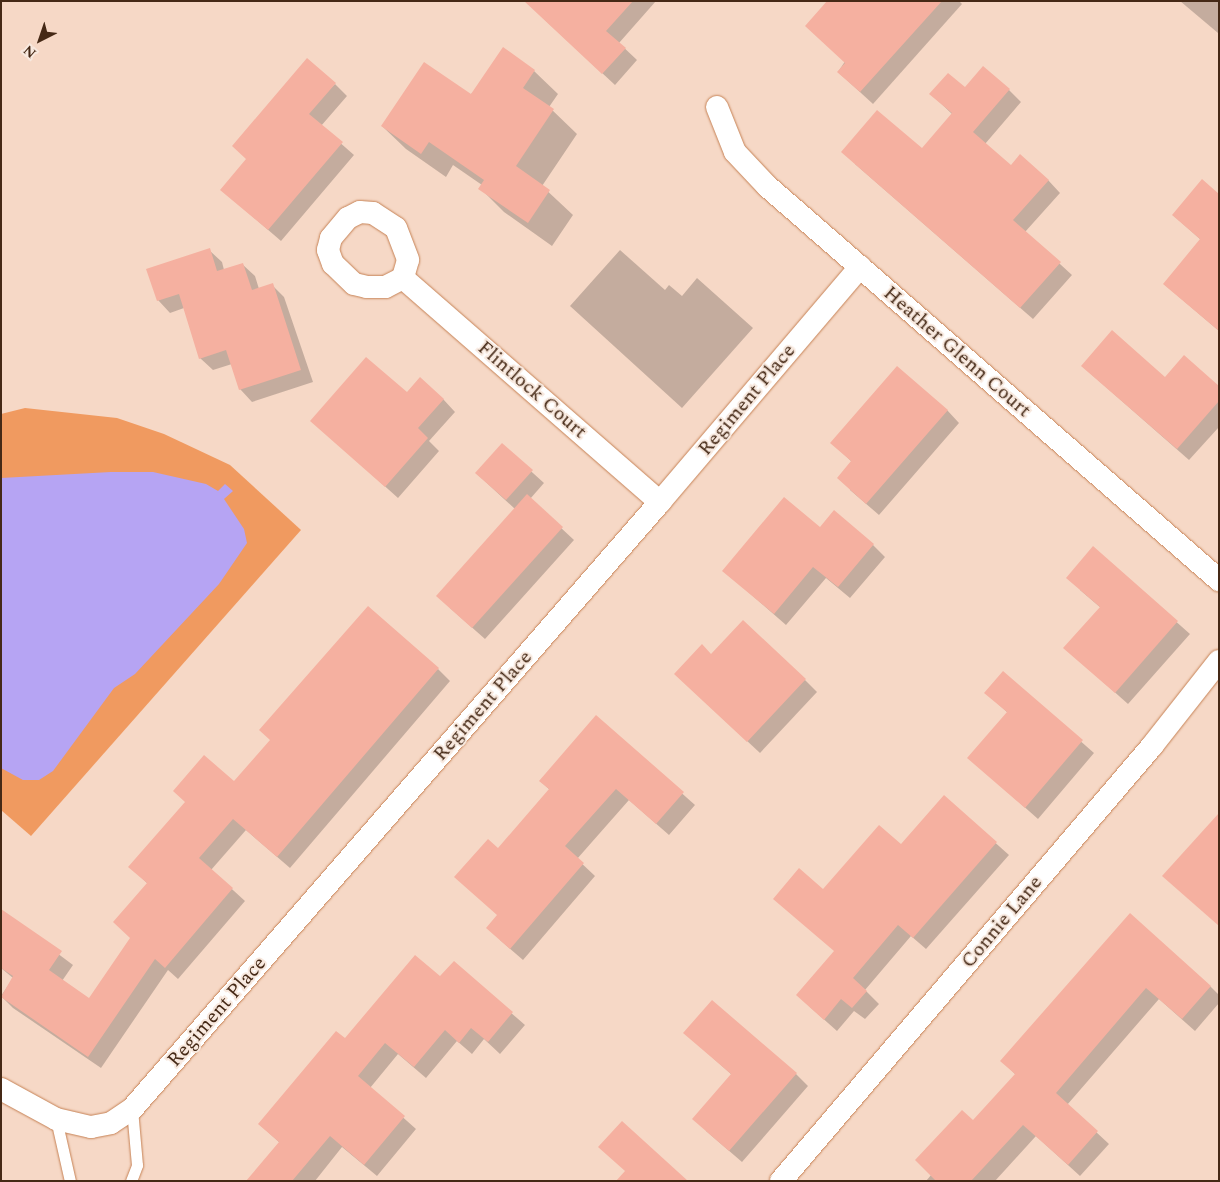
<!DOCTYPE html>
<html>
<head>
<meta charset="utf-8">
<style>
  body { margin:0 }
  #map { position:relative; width:1220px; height:1182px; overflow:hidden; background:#f6d8c6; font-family:Spectral,serif }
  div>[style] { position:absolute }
  .green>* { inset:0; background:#f09a60 }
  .water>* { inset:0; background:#b6a4f3 }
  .shadow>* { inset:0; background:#0003 }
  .building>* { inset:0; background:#f5b0a0 }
  .roads { filter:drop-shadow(0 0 1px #c68255) drop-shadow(0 0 1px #c68255) }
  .service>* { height:11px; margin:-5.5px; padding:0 5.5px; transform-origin:5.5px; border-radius:5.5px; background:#fff }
  .minor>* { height:22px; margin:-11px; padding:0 11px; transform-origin:11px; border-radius:11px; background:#fff }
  span { translate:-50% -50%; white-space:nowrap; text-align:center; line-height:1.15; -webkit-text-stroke:4px #f8e9df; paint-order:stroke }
  .street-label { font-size:20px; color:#452916 }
  .frame { position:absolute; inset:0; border:2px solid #452916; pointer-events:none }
  .north { position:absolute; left:15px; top:15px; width:50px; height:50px; -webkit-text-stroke:4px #f8e9df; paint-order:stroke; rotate:221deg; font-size:14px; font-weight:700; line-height:20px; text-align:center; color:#452916 }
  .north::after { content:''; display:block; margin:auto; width:18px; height:22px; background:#452916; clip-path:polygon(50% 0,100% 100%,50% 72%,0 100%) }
</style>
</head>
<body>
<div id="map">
  <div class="green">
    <i style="clip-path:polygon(25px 408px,117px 418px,164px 434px,230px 465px,301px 530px,31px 836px,1px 810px,1px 414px)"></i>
  </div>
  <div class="water">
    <i style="clip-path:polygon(111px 472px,153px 472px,206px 484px,218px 491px,225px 484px,233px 491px,224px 499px,244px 529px,247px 543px,219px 584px,135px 674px,114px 688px,53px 771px,39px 780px,23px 780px,1px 768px,1px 478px)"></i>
  </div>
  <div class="shadow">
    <i style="clip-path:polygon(537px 1px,656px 1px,619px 43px,637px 60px,615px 85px,544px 19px)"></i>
    <i style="clip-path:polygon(885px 1px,959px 1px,962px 4px,873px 104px,838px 72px)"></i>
    <i style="clip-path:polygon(1180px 1px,1219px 1px,1219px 32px,1218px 33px)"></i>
    <i style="clip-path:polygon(534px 71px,558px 94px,549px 107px,577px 134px,542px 186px,573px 215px,552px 246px,504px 212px,480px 188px,482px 185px,453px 165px,446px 177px,406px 149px,382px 126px)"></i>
    <i style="clip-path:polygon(335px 84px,347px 96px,321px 126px,354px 155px,281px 241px,222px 190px)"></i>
    <i style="clip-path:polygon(965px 89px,1009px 90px,1021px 102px,985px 144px,1011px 167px,1048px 180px,1060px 193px,1025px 232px,1072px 275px,1033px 319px,855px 164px,922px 150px,952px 114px,931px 94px)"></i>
    <i style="clip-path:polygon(1219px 195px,1219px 331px,1164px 284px,1201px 240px,1173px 215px)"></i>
    <i style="clip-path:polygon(209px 250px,222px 262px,224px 270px,242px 264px,255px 276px,259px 289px,272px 285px,284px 297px,313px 382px,252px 402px,240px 389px,232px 364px,213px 370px,200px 358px,184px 308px,170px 313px,158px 300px)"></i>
    <i style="clip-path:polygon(620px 250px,665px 290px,669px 285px,682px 296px,697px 278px,753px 328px,682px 408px,570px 306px)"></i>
    <i style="clip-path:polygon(1082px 366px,1219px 387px,1219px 427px,1189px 460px)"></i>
    <i style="clip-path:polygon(443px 399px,455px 412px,429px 441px,439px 451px,398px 498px,312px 421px)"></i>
    <i style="clip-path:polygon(947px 410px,959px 423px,879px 515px,850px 490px,852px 462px,832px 443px)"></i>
    <i style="clip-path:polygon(502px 445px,544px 483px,530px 499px,574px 540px,485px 639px,450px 608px,515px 509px,476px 473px)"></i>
    <i style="clip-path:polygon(820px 529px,873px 545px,885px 557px,850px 598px,826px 578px,786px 625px,724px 571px)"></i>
    <i style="clip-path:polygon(1093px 548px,1190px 634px,1128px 704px,1065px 648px,1101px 608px,1080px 590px)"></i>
    <i style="clip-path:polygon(712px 656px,805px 680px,817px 692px,760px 753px,688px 686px)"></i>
    <i style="clip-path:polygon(438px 669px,450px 681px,290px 868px,246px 830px,211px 870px,245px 901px,178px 979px,168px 970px,101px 1068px,13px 1008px,1px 996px,13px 978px,1px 968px,1px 911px,73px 965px,62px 981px,89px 1000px,131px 939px,148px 884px,130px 867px,234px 783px)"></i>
    <i style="clip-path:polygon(1003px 673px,1094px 753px,1038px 819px,969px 758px,1008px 713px,986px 693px)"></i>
    <i style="clip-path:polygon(596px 717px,695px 805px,669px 835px,629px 800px,577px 859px,595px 876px,523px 960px,500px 940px,498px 850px,550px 790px,540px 781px)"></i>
    <i style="clip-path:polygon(944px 797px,1009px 855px,926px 949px,911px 936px,865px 990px,879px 1004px,865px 1019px,854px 1011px,837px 1031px,810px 1007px,835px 952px,824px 890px,901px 846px)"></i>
    <i style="clip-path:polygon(1130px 915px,1210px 986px,1219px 995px,1219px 1003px,1195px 1031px,1159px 999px,1067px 1105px,1109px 1144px,1080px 1176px,1036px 1136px,995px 1181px,926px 1181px,1016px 1075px,1002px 1061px)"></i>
    <i style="clip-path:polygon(454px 963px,525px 1025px,500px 1054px,484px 1039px,472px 1054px,457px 1041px,426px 1078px,398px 1054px,370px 1088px,416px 1129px,377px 1176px,342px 1147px,315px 1181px,248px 1181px,280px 1143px,259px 1124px,345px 1040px,440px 978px)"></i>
    <i style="clip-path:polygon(685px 1033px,796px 1074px,808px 1086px,742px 1162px,706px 1131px,732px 1075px)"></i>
  </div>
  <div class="building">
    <i style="clip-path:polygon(524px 1px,633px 1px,606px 31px,626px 48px,602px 74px)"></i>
    <i style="clip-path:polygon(827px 1px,942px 1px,860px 92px,837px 72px,845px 63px,805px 26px)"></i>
    <i style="clip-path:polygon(503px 47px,535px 70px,523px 88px,554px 109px,516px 166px,550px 190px,528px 223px,478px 189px,484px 180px,429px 142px,421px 154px,381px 126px,424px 62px,471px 94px)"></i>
    <i style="clip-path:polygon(307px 58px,336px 83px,309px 114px,343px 142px,268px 230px,220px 190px,246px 159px,232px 146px)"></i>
    <i style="clip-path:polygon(983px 66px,1010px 89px,973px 132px,1011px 165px,1020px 154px,1049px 180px,1013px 220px,1061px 262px,1020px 308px,841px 152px,877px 110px,922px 148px,952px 113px,929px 94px,948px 73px,965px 87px)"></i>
    <i style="clip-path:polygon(1202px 179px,1219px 194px,1219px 331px,1163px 284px,1200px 239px,1172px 215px)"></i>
    <i style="clip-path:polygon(210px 248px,217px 271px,243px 263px,252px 290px,273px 283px,301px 370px,239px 390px,226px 350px,199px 359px,179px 294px,157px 301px,146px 269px)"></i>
    <i style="clip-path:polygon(1112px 330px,1165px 377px,1184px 355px,1219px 386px,1219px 401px,1177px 449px,1081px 366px)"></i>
    <i style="clip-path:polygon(366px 357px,407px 392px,420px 377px,444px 399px,418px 428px,428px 438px,385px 487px,310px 421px)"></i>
    <i style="clip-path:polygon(897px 366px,948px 410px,866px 504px,837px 478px,851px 461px,830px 443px)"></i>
    <i style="clip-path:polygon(502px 443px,533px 470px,506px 500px,475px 473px)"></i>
    <i style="clip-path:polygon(527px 494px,563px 527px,472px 628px,436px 596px)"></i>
    <i style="clip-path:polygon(784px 497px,820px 527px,834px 510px,874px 544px,838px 587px,813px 567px,774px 614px,722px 571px)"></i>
    <i style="clip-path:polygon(1093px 546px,1178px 621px,1115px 693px,1063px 648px,1100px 607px,1066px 578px)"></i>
    <i style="clip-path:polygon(368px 606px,439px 668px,277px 857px,233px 819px,199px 858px,233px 888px,165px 968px,155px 959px,88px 1057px,1px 997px,13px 976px,1px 968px,1px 909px,62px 951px,49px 970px,89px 998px,130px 938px,113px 922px,147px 883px,128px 867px,185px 802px,173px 791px,204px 755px,234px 781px,270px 740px,259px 730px)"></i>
    <i style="clip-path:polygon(743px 620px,806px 679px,747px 742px,674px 674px,702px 644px,711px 654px)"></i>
    <i style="clip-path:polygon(1003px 671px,1083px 740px,1025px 808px,967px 758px,1007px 712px,984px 693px)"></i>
    <i style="clip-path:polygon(596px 715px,684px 792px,656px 824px,616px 789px,565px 846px,584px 863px,510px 949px,486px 928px,497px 915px,454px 877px,488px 839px,498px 848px,549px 789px,539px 781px)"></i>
    <i style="clip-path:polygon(944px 795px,997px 842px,913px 938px,898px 925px,853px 978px,867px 991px,852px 1008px,841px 999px,824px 1020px,796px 995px,834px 951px,773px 899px,799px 868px,823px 889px,879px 825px,901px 844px)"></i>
    <i style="clip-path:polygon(1219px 813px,1219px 926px,1162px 876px)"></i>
    <i style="clip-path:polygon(1130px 913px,1211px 986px,1182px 1019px,1146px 988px,1056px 1093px,1098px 1131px,1068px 1165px,1023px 1125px,971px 1181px,936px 1181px,915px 1160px,962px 1110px,973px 1120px,1015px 1074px,1000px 1061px)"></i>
    <i style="clip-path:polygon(415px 955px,440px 976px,454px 961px,513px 1012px,488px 1042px,471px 1028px,459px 1043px,445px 1030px,414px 1067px,385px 1043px,358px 1076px,405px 1116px,364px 1165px,330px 1136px,292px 1181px,246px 1181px,279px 1142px,258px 1124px,336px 1031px,345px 1038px)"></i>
    <i style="clip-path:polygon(712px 1000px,797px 1073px,729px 1151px,692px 1119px,731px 1074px,683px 1033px)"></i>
    <i style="clip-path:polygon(622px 1121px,688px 1181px,616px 1181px,625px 1171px,598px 1147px)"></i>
  </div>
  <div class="roads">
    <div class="service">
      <i style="left:56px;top:1119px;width:64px;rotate:77.3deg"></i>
      <i style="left:131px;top:1181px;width:17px;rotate:-69deg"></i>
      <i style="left:137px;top:1165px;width:56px;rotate:-95.1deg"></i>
    </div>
    <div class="minor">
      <i style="left:717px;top:107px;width:48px;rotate:68.2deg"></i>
      <i style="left:735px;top:152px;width:47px;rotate:46.7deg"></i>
      <i style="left:767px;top:186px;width:600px;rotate:41.08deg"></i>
      <i style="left:360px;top:212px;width:13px;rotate:4deg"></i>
      <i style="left:373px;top:213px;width:27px;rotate:33deg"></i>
      <i style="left:396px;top:228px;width:34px;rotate:69deg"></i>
      <i style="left:408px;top:260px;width:19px;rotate:106deg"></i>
      <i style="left:403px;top:278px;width:20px;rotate:153deg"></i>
      <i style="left:385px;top:287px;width:18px;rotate:180deg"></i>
      <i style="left:367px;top:287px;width:13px;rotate:-167deg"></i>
      <i style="left:354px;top:284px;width:29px;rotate:-136deg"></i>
      <i style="left:333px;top:264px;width:15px;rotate:-110deg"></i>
      <i style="left:328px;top:250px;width:12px;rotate:-76deg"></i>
      <i style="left:331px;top:238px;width:26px;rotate:-50deg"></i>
      <i style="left:348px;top:218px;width:13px;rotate:-27deg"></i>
      <i style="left:403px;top:278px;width:341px;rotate:41.1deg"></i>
      <i style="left:1px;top:1089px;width:63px;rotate:28.6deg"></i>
      <i style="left:56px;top:1119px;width:36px;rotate:13deg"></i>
      <i style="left:91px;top:1127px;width:20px;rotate:-11deg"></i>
      <i style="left:111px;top:1123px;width:25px;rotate:-34deg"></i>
      <i style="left:132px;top:1109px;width:805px;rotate:-48.98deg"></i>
      <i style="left:660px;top:502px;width:309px;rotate:-49.6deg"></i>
      <i style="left:781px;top:1181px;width:572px;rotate:-49.54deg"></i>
      <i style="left:1152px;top:746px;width:108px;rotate:-51.8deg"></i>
    </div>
  </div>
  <div class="street-label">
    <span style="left:957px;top:352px;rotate:41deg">Heather Glenn Court</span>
    <span style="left:532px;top:390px;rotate:41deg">Flintlock Court</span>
    <span style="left:747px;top:400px;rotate:-50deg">Regiment Place</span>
    <span style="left:483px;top:706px;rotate:-49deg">Regiment Place</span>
    <span style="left:1002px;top:922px;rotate:-50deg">Connie Lane</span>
    <span style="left:217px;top:1012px;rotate:-49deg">Regiment Place</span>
  </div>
  <div class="frame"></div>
  <div class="north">N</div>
</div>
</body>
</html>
